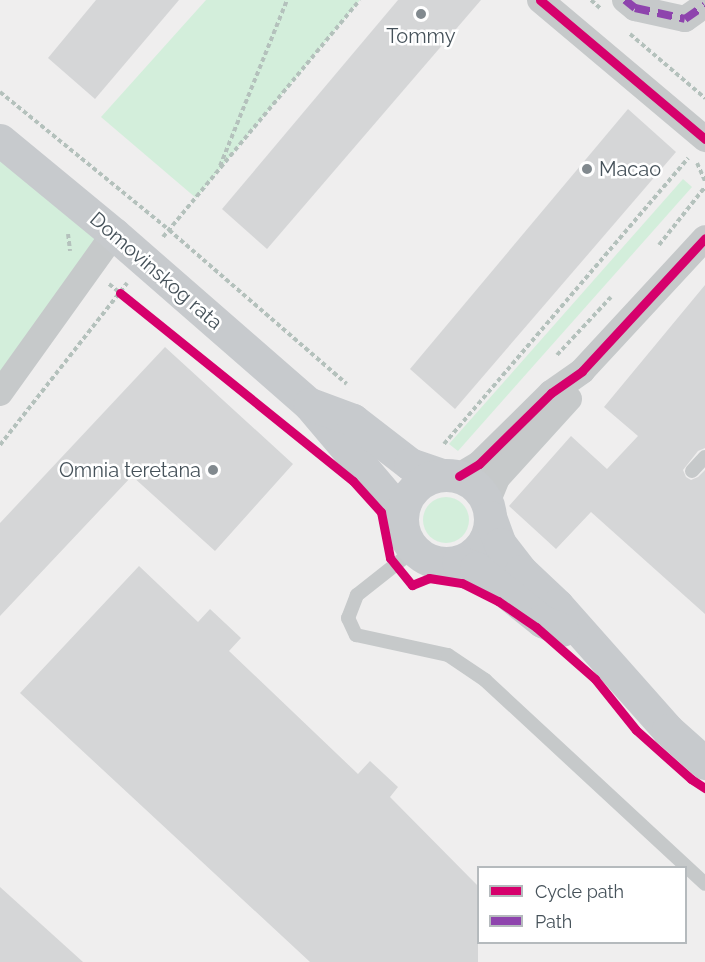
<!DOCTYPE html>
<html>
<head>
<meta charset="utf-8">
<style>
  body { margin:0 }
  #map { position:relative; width:705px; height:962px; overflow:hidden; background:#efeeee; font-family:Raleway,sans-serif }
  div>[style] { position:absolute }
  .green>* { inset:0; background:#d3eedb }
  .round { border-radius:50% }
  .building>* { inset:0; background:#d5d6d7 }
  .path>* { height:4px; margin-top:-2px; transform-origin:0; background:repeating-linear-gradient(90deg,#b4c1bc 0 4.5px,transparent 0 7.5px) }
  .service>* { height:14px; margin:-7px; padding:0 7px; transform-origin:7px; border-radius:7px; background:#c6c9ca }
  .minor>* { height:26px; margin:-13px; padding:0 13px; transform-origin:13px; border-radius:13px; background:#c6c9ca }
  .secondary>* { height:33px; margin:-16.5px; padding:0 16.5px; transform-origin:16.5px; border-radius:16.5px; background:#c7cacd }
  .secondary>.ring { margin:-16.5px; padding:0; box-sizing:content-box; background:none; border:33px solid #c7cacd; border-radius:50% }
  .quiet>* { height:8px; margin-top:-4px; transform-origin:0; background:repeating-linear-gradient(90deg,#8e44ad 0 15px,transparent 0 23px) }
  .cycleway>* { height:9px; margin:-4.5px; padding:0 4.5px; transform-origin:4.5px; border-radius:4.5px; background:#d6006c }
  .dots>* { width:16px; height:16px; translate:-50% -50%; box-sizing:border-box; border:3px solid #fff; border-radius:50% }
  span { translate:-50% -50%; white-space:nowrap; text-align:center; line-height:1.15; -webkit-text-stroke:5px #fff; paint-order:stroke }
  .poi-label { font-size:20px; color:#46525a }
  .left { translate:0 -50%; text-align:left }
  .right { translate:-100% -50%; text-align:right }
  .street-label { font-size:20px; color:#46525a }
  .legend { position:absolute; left:477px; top:866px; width:210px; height:78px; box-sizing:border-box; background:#fff; border:2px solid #b5babd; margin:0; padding:8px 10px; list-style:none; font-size:18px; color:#46525a }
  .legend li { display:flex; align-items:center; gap:12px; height:30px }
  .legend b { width:30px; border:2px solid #b5babd }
</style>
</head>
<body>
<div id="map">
  <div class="green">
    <i style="clip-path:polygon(206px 0,360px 0,196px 198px,101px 117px)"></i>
    <i style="clip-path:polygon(0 140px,114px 234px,0 393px)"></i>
    <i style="clip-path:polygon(683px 179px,692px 187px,458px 451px,449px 444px)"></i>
    <i class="round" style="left:423px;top:497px;width:46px;height:46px"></i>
  </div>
  <div class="building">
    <i style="clip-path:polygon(96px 0,179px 0,95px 99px,48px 58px)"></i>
    <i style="clip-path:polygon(398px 0,481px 0,267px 249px,222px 209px)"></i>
    <i style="clip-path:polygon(628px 109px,676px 152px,455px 409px,410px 369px)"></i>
    <i style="clip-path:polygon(705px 285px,705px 448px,698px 451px,683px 470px,686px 477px,691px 480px,698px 477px,705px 470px,705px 614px,591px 512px,556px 549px,509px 506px,571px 436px,607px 469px,638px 436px,604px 407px)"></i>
    <i style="clip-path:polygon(165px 347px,293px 464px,215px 551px,132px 476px,0 616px,0 523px)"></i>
    <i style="clip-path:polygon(139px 566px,198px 622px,210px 609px,241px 638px,229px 651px,358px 774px,370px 761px,398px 787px,390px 797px,478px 886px,478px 962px,310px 962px,20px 693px)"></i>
    <i style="clip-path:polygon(0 887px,83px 962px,0 962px)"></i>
  </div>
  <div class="path">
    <i style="left:591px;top:0;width:12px;rotate:42deg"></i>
    <i style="left:630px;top:34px;width:99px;rotate:40.5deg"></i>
    <i style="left:0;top:92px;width:218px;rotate:39.2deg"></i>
    <i style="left:169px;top:230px;width:235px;rotate:40.9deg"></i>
    <i style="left:697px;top:163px;width:20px;rotate:66deg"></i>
    <i style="left:220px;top:166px;width:179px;rotate:-68deg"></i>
    <i style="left:68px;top:234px;width:17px;rotate:83deg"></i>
    <i style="left:163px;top:237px;width:308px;rotate:-50.3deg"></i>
    <i style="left:659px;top:245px;width:74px;rotate:-51.6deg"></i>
    <i style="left:109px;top:284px;width:14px;rotate:39deg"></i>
    <i style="left:557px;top:355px;width:79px;rotate:-47deg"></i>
    <i style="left:444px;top:444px;width:376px;rotate:-49.5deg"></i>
    <i style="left:0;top:445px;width:206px;rotate:-51.9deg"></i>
  </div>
  <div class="service">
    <i style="left:692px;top:471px;width:19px;rotate:-47deg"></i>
    <i style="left:414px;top:550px;width:73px;rotate:141.7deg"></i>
    <i style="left:357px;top:595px;width:25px;rotate:111deg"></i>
    <i style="left:348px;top:618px;width:19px;rotate:65deg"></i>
    <i style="left:356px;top:635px;width:94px;rotate:12.3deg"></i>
    <i style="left:448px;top:655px;width:45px;rotate:34deg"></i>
    <i style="left:485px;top:680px;width:300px;rotate:42.8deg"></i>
  </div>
  <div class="minor">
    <i style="left:540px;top:0;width:216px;rotate:40.1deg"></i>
    <i style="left:625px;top:0;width:13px;rotate:39deg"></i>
    <i style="left:635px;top:8px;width:51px;rotate:12.4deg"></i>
    <i style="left:685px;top:19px;width:24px;rotate:-35deg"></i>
    <i style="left:0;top:393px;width:196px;rotate:-54.4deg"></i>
    <i style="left:459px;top:476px;width:23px;rotate:-31deg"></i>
    <i style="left:479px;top:464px;width:101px;rotate:-44.6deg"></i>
    <i style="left:551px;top:393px;width:38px;rotate:-35deg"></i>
    <i style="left:582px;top:371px;width:181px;rotate:-47.2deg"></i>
    <i style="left:487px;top:503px;width:27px;rotate:-68deg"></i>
    <i style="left:497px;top:478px;width:107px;rotate:-47.7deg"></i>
  </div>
  <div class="secondary">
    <i style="left:0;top:140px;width:148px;rotate:39.5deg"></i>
    <i style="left:114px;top:234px;width:259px;rotate:41.1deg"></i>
    <i style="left:309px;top:404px;width:144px;rotate:49.8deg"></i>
    <i style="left:310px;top:404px;width:46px;rotate:20.4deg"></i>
    <i style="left:353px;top:420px;width:72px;rotate:37.7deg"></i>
    <i style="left:410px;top:464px;width:34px;rotate:19deg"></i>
    <i class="ring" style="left:402px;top:475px;width:55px;height:55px"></i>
    <i style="left:490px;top:517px;width:29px;rotate:70deg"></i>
    <i style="left:500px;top:544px;width:34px;rotate:52deg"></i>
    <i style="left:521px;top:571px;width:50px;rotate:43.4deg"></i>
    <i style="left:557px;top:605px;width:167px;rotate:48.4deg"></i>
    <i style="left:668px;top:730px;width:50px;rotate:41.7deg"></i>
    <i style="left:458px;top:562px;width:19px;rotate:18deg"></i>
    <i style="left:476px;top:568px;width:85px;rotate:38.8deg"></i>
    <i style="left:542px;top:621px;width:22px;rotate:24deg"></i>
  </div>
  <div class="quiet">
    <i style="left:625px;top:0;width:13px;rotate:39deg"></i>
    <i style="left:635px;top:8px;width:51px;rotate:12.4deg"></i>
    <i style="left:685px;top:19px;width:24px;rotate:-35deg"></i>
  </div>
  <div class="cycleway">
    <i style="left:540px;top:0;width:216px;rotate:40.1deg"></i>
    <i style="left:120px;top:293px;width:299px;rotate:38.9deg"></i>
    <i style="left:353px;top:481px;width:42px;rotate:47.9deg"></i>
    <i style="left:381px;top:512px;width:47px;rotate:78.9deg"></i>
    <i style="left:390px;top:558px;width:35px;rotate:51deg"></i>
    <i style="left:412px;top:585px;width:18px;rotate:-22deg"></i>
    <i style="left:429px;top:578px;width:33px;rotate:9deg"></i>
    <i style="left:462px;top:583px;width:40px;rotate:26.6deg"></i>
    <i style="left:498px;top:601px;width:46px;rotate:34.4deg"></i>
    <i style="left:536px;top:627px;width:79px;rotate:41.4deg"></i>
    <i style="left:595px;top:679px;width:65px;rotate:51.2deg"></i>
    <i style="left:636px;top:730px;width:74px;rotate:41.7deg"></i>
    <i style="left:691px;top:779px;width:17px;rotate:33deg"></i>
    <i style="left:459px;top:476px;width:23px;rotate:-31deg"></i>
    <i style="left:479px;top:464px;width:101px;rotate:-44.6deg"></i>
    <i style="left:551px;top:393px;width:38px;rotate:-35deg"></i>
    <i style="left:582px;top:371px;width:181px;rotate:-47.2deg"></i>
  </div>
  <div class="dots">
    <i style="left:421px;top:14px;background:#81898e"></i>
    <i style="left:587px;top:169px;background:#81898e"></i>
    <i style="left:213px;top:470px;background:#81898e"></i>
  </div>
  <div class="poi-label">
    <span style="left:421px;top:36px">Tommy</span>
    <span class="left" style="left:599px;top:169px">Macao</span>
    <span class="right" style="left:201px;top:470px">Omnia teretana</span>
  </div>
  <div class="street-label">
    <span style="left:156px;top:271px;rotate:41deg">Domovinskog rata</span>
  </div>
  <ul class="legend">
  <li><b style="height:8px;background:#d6006c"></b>Cycle path</li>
  <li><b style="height:8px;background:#8e44ad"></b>Path</li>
  </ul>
</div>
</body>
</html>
